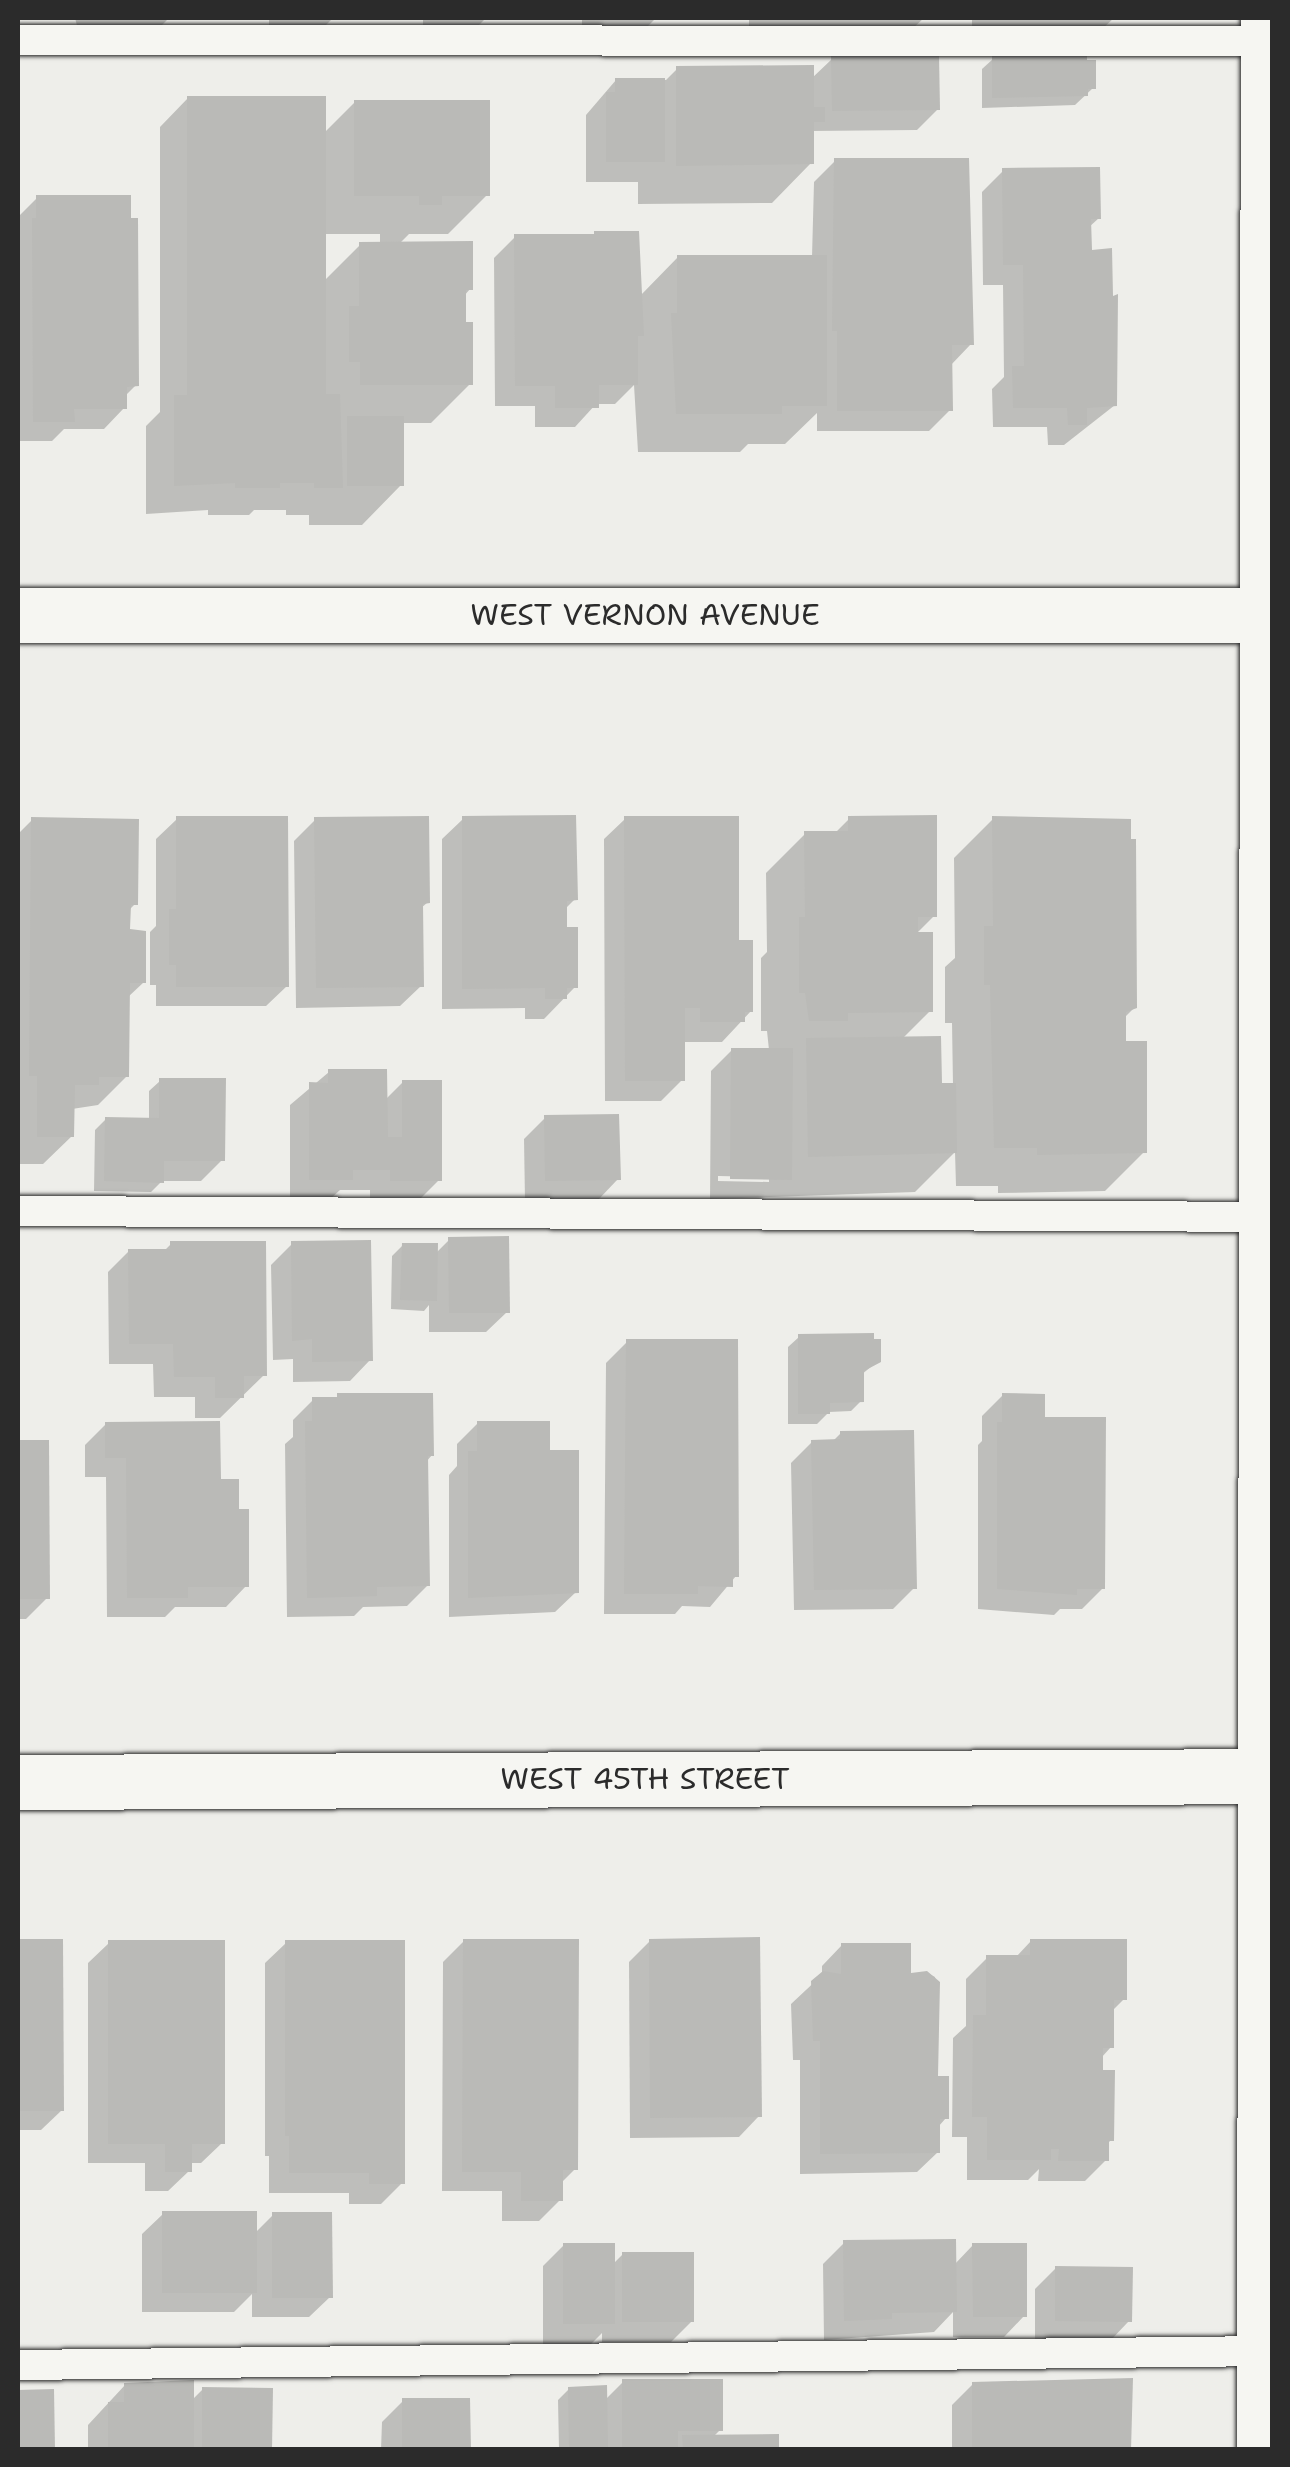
<!DOCTYPE html>
<html>
<head>
<meta charset="utf-8">
<style>
  body { margin:0 }
  #map { position:relative; width:1290px; height:2467px; overflow:hidden; background:#eeeeea; font-family:"Shantell Sans",sans-serif }
  div>[style] { position:absolute }
  .shadow>* { inset:0; background:#0003 }
  .building>* { inset:0; background:#babab7 }
  .roads { filter:drop-shadow(0 0 2px #2b2b2b) drop-shadow(0 0 2px #2b2b2b) }
  .lane>* { height:30px; margin:-15px; padding:0 15px; transform-origin:15px; border-radius:15px; background:#f6f6f2 }
  .street>* { height:55px; margin:-27.5px; padding:0 27.5px; transform-origin:27.5px; border-radius:27.5px; background:#f6f6f2 }
  .secondary>* { height:55px; margin:-27.5px; padding:0 27.5px; transform-origin:27.5px; border-radius:27.5px; background:#f6f6f2 }
  span { translate:-50% -50%; white-space:nowrap; text-align:center; line-height:1.15; -webkit-text-stroke:9px #f6f6f2; paint-order:stroke }
  .street-label { font-size:30px; color:#2b2b2b }
  .frame { position:absolute; inset:0; border:20px solid #2b2b2b; pointer-events:none }
</style>
</head>
<body>
<div id="map">
  <div class="shadow">
    <i style="clip-path:polygon(75px 18px,169px 18px,154px 33px,79px 33px)"></i>
    <i style="clip-path:polygon(269px 18px,333px 18px,319px 32px,269px 32px)"></i>
    <i style="clip-path:polygon(423px 18px,486px 18px,474px 30px,423px 30px)"></i>
    <i style="clip-path:polygon(582px 18px,656px 18px,641px 33px,582px 32px)"></i>
    <i style="clip-path:polygon(749px 18px,924px 18px,911px 30px,749px 28px)"></i>
    <i style="clip-path:polygon(972px 18px,1114px 18px,1101px 30px,972px 32px)"></i>
    <i style="clip-path:polygon(832px 59px,938px 109px,917px 130px,811px 131px,811px 163px,772px 203px,638px 204px,638px 182px,586px 182px,586px 115px,616px 80px,666px 80px,677px 69px,811px 79px)"></i>
    <i style="clip-path:polygon(993px 59px,1093px 88px,1075px 105px,982px 108px,982px 69px)"></i>
    <i style="clip-path:polygon(evenodd,188px 98px,324px 133px,355px 102px,487px 195px,448px 234px,409px 234px,399px 244px,470px 289px,464px 296px,470px 384px,431px 423px,401px 423px,401px 485px,362px 525px,309px 525px,309px 515px,286px 515px,286px 510px,254px 510px,249px 515px,208px 515px,208px 510px,146px 514px,146px 426px,160px 412px,160px 127px,188px 98px,324px 234px,380px 234px,380px 244px,360px 245px,324px 281px,324px 234px)"></i>
    <i style="clip-path:polygon(835px 161px,971px 344px,950px 366px,950px 410px,929px 431px,817px 431px,817px 413px,785px 444px,748px 444px,740px 452px,638px 452px,634px 385px,615px 404px,596px 404px,575px 427px,535px 427px,535px 406px,495px 406px,494px 258px,515px 237px,640px 296px,678px 257px,812px 257px,814px 182px)"></i>
    <i style="clip-path:polygon(1003px 171px,1099px 218px,1088px 228px,1115px 405px,1064px 445px,1048px 445px,1047px 427px,993px 427px,992px 389px,1004px 377px,1003px 285px,983px 285px,982px 192px)"></i>
    <i style="clip-path:polygon(37px 198px,136px 385px,124px 397px,124px 408px,104px 429px,64px 429px,52px 441px,18px 441px,18px 217px)"></i>
    <i style="clip-path:polygon(177px 819px,287px 986px,266px 1006px,156px 1006px,156px 985px,150px 985px,150px 932px,156px 926px,156px 839px)"></i>
    <i style="clip-path:polygon(463px 819px,575px 899px,564px 910px,575px 987px,544px 1019px,525px 1019px,525px 1008px,442px 1009px,442px 839px)"></i>
    <i style="clip-path:polygon(625px 819px,736px 942px,751px 1011px,722px 1042px,682px 1042px,682px 1080px,661px 1101px,605px 1101px,604px 839px)"></i>
    <i style="clip-path:polygon(evenodd,849px 819px,934px 916px,916px 934px,930px 1011px,902px 1039px,940px 1086px,953px 1086px,952px 1023px,945px 1023px,945px 967px,955px 958px,954px 858px,993px 819px,1135px 1007px,1123px 1019px,1123px 1044px,1144px 1152px,1105px 1191px,998px 1193px,998px 1186px,956px 1186px,955px 1152px,915px 1192px,710px 1199px,711px 1071px,732px 1050px,769px 1050px,767px 1031px,761px 1031px,761px 958px,767px 952px,766px 873px,805px 834px,834px 834px,849px 819px,718px 1176px,769px 1177px,769px 1182px,718px 1181px,718px 1176px)"></i>
    <i style="clip-path:polygon(32px 820px,135px 904px,128px 911px,128px 932px,144px 982px,127px 998px,127px 1076px,98px 1105px,72px 1109px,72px 1136px,43px 1164px,18px 1164px,18px 834px)"></i>
    <i style="clip-path:polygon(315px 820px,428px 902px,420px 909px,421px 986px,400px 1006px,296px 1008px,294px 841px)"></i>
    <i style="clip-path:polygon(329px 1072px,385px 1100px,403px 1082px,439px 1180px,418px 1201px,370px 1201px,370px 1190px,340px 1190px,329px 1200px,290px 1200px,290px 1105px)"></i>
    <i style="clip-path:polygon(160px 1081px,222px 1160px,201px 1181px,162px 1181px,151px 1192px,94px 1191px,95px 1130px,106px 1119px,149px 1120px,149px 1091px)"></i>
    <i style="clip-path:polygon(545px 1118px,618px 1179px,598px 1200px,525px 1201px,524px 1139px)"></i>
    <i style="clip-path:polygon(449px 1240px,507px 1312px,486px 1332px,429px 1332px,429px 1305px,424px 1311px,391px 1309px,392px 1256px,403px 1245px,435px 1254px)"></i>
    <i style="clip-path:polygon(171px 1244px,264px 1375px,220px 1418px,195px 1418px,195px 1397px,154px 1397px,153px 1364px,109px 1364px,108px 1272px,129px 1251px,164px 1251px)"></i>
    <i style="clip-path:polygon(292px 1244px,370px 1360px,350px 1381px,293px 1382px,293px 1359px,273px 1360px,271px 1265px)"></i>
    <i style="clip-path:polygon(799px 1337px,878px 1361px,861px 1375px,861px 1401px,851px 1411px,829px 1412px,817px 1424px,788px 1424px,788px 1347px)"></i>
    <i style="clip-path:polygon(627px 1342px,736px 1576px,710px 1607px,682px 1606px,675px 1614px,604px 1614px,606px 1363px)"></i>
    <i style="clip-path:polygon(1003px 1395px,1042px 1419px,1103px 1588px,1082px 1609px,1060px 1609px,1054px 1615px,978px 1609px,978px 1445px,982px 1441px,982px 1416px)"></i>
    <i style="clip-path:polygon(314px 1399px,432px 1455px,426px 1462px,428px 1585px,407px 1606px,363px 1607px,354px 1616px,287px 1617px,285px 1444px,293px 1437px,293px 1420px)"></i>
    <i style="clip-path:polygon(478px 1423px,547px 1452px,576px 1592px,555px 1612px,449px 1617px,449px 1475px,457px 1466px,457px 1444px)"></i>
    <i style="clip-path:polygon(106px 1424px,219px 1482px,237px 1511px,246px 1586px,226px 1607px,175px 1607px,165px 1617px,107px 1617px,106px 1477px,85px 1477px,85px 1445px)"></i>
    <i style="clip-path:polygon(841px 1433px,914px 1588px,893px 1609px,794px 1610px,791px 1463px,812px 1442px,833px 1441px)"></i>
    <i style="clip-path:polygon(18px 1442px,46px 1442px,47px 1598px,26px 1619px,18px 1619px)"></i>
    <i style="clip-path:polygon(61px 1941px,62px 2110px,41px 2130px,18px 2130px,18px 1942px)"></i>
    <i style="clip-path:polygon(464px 1941px,575px 2169px,560px 2184px,560px 2200px,539px 2221px,502px 2221px,502px 2191px,442px 2191px,443px 1962px)"></i>
    <i style="clip-path:polygon(650px 1941px,759px 2116px,739px 2137px,630px 2138px,629px 1962px)"></i>
    <i style="clip-path:polygon(1031px 1941px,1124px 1999px,1111px 2012px,1111px 2047px,1101px 2058px,1111px 2140px,1106px 2145px,1106px 2160px,1085px 2181px,1038px 2181px,1039px 2169px,1028px 2180px,967px 2180px,967px 2137px,952px 2137px,953px 2038px,966px 2026px,966px 1979px,987px 1958px,1015px 1958px)"></i>
    <i style="clip-path:polygon(109px 1943px,222px 2143px,201px 2163px,189px 2163px,189px 2171px,168px 2191px,145px 2191px,145px 2163px,88px 2163px,88px 1963px)"></i>
    <i style="clip-path:polygon(286px 1943px,402px 2183px,381px 2204px,349px 2204px,349px 2193px,269px 2193px,269px 2156px,265px 2156px,265px 1963px)"></i>
    <i style="clip-path:polygon(842px 1945px,909px 1976px,927px 1973px,935px 1977px,939px 1994px,935px 2079px,946px 2118px,938px 2127px,938px 2152px,917px 2172px,800px 2174px,800px 2060px,793px 2060px,791px 2004px,822px 1975px,822px 1966px)"></i>
    <i style="clip-path:polygon(163px 2214px,255px 2233px,273px 2215px,330px 2297px,309px 2317px,252px 2317px,252px 2294px,234px 2312px,142px 2312px,142px 2234px)"></i>
    <i style="clip-path:polygon(844px 2243px,954px 2265px,973px 2245px,1024px 2316px,1004px 2337px,953px 2337px,953px 2312px,934px 2332px,824px 2340px,823px 2264px)"></i>
    <i style="clip-path:polygon(564px 2245px,612px 2265px,623px 2254px,692px 2321px,671px 2342px,602px 2342px,602px 2333px,591px 2344px,543px 2344px,543px 2266px)"></i>
    <i style="clip-path:polygon(1056px 2268px,1129px 2321px,1109px 2342px,1035px 2340px,1035px 2289px)"></i>
    <i style="clip-path:polygon(623px 2382px,720px 2430px,713px 2437px,777px 2450px,559px 2450px,558px 2400px,569px 2389px,605px 2400px)"></i>
    <i style="clip-path:polygon(973px 2384px,1128px 2450px,952px 2450px,952px 2405px)"></i>
    <i style="clip-path:polygon(125px 2385px,191px 2401px,203px 2389px,270px 2450px,88px 2450px,88px 2425px)"></i>
    <i style="clip-path:polygon(403px 2401px,469px 2450px,381px 2450px,382px 2422px)"></i>
  </div>
  <div class="building">
    <i style="clip-path:polygon(939px 55px,940px 110px,832px 111px,831px 56px)"></i>
    <i style="clip-path:polygon(1087px 55px,1087px 60px,1096px 60px,1096px 89px,1088px 89px,1088px 96px,992px 98px,992px 56px)"></i>
    <i style="clip-path:polygon(814px 65px,814px 107px,825px 107px,825px 122px,814px 122px,814px 164px,676px 166px,676px 66px)"></i>
    <i style="clip-path:polygon(615px 78px,665px 78px,665px 162px,606px 162px,606px 92px,615px 92px)"></i>
    <i style="clip-path:polygon(187px 96px,326px 96px,326px 394px,340px 394px,343px 488px,314px 488px,314px 483px,280px 483px,280px 488px,235px 488px,235px 483px,174px 486px,174px 395px,187px 395px)"></i>
    <i style="clip-path:polygon(354px 100px,490px 100px,490px 196px,442px 196px,442px 205px,419px 205px,419px 196px,354px 196px)"></i>
    <i style="clip-path:polygon(834px 158px,969px 158px,974px 345px,952px 345px,953px 411px,837px 411px,837px 331px,832px 331px)"></i>
    <i style="clip-path:polygon(1100px 167px,1101px 219px,1091px 219px,1092px 250px,1112px 248px,1113px 296px,1118px 294px,1117px 406px,1087px 408px,1087px 425px,1068px 425px,1067px 408px,1013px 408px,1012px 366px,1024px 366px,1023px 265px,1003px 265px,1002px 168px)"></i>
    <i style="clip-path:polygon(36px 195px,131px 195px,131px 218px,138px 218px,139px 386px,127px 387px,127px 409px,74px 409px,75px 422px,33px 422px,32px 218px,36px 218px)"></i>
    <i style="clip-path:polygon(594px 231px,639px 231px,644px 336px,638px 336px,638px 385px,599px 385px,599px 408px,555px 408px,555px 386px,515px 386px,514px 234px,594px 234px)"></i>
    <i style="clip-path:polygon(473px 241px,473px 290px,466px 290px,466px 322px,473px 322px,473px 385px,360px 385px,360px 362px,349px 362px,349px 306px,359px 306px,359px 242px)"></i>
    <i style="clip-path:polygon(677px 255px,827px 255px,827px 406px,782px 406px,782px 414px,676px 414px,671px 313px,677px 313px)"></i>
    <i style="clip-path:polygon(347px 416px,404px 416px,404px 486px,347px 486px)"></i>
    <i style="clip-path:polygon(576px 815px,578px 900px,567px 901px,567px 927px,578px 927px,578px 988px,567px 988px,567px 999px,545px 999px,545px 988px,462px 989px,462px 816px)"></i>
    <i style="clip-path:polygon(937px 815px,937px 917px,918px 917px,918px 932px,933px 932px,933px 1012px,848px 1013px,848px 1021px,809px 1021px,805px 993px,799px 993px,799px 917px,805px 917px,804px 831px,848px 831px,848px 816px)"></i>
    <i style="clip-path:polygon(176px 816px,288px 816px,289px 987px,176px 987px,176px 965px,169px 965px,169px 909px,176px 909px)"></i>
    <i style="clip-path:polygon(429px 816px,430px 903px,423px 904px,424px 987px,316px 988px,314px 817px)"></i>
    <i style="clip-path:polygon(624px 816px,739px 816px,739px 940px,753px 940px,753px 1012px,745px 1012px,745px 1022px,700px 1022px,700px 1008px,685px 1008px,685px 1081px,625px 1081px)"></i>
    <i style="clip-path:polygon(992px 816px,1131px 819px,1131px 839px,1136px 839px,1137px 1008px,1126px 1012px,1126px 1041px,1147px 1041px,1147px 1153px,1037px 1155px,1037px 1148px,994px 1148px,990px 985px,984px 985px,984px 926px,993px 926px)"></i>
    <i style="clip-path:polygon(31px 817px,139px 819px,138px 905px,131px 905px,130px 929px,146px 931px,146px 983px,130px 983px,129px 1077px,99px 1077px,99px 1085px,75px 1085px,74px 1137px,37px 1137px,37px 1076px,29px 1076px)"></i>
    <i style="clip-path:polygon(941px 1036px,942px 1083px,956px 1083px,957px 1153px,808px 1157px,806px 1038px)"></i>
    <i style="clip-path:polygon(731px 1048px,793px 1048px,792px 1180px,730px 1179px)"></i>
    <i style="clip-path:polygon(328px 1069px,387px 1069px,388px 1137px,402px 1137px,402px 1080px,442px 1080px,442px 1181px,390px 1181px,390px 1170px,353px 1170px,353px 1180px,309px 1180px,309px 1082px,328px 1083px)"></i>
    <i style="clip-path:polygon(159px 1078px,226px 1078px,225px 1161px,164px 1161px,164px 1183px,104px 1181px,105px 1117px,159px 1118px)"></i>
    <i style="clip-path:polygon(619px 1114px,621px 1180px,545px 1181px,544px 1115px)"></i>
    <i style="clip-path:polygon(509px 1236px,510px 1313px,449px 1313px,448px 1237px)"></i>
    <i style="clip-path:polygon(371px 1240px,373px 1361px,312px 1362px,312px 1339px,292px 1341px,291px 1241px)"></i>
    <i style="clip-path:polygon(170px 1241px,266px 1241px,267px 1376px,244px 1376px,244px 1398px,215px 1398px,215px 1377px,174px 1377px,173px 1344px,129px 1344px,128px 1249px,170px 1249px)"></i>
    <i style="clip-path:polygon(402px 1243px,438px 1243px,437px 1301px,400px 1300px)"></i>
    <i style="clip-path:polygon(874px 1333px,874px 1339px,881px 1339px,881px 1362px,864px 1371px,864px 1402px,830px 1403px,830px 1414px,798px 1414px,798px 1334px)"></i>
    <i style="clip-path:polygon(626px 1339px,738px 1339px,739px 1577px,733px 1577px,733px 1587px,698px 1586px,698px 1594px,624px 1594px)"></i>
    <i style="clip-path:polygon(337px 1393px,433px 1393px,434px 1456px,428px 1456px,430px 1586px,377px 1587px,377px 1596px,307px 1598px,305px 1421px,312px 1421px,312px 1397px,337px 1397px)"></i>
    <i style="clip-path:polygon(1002px 1393px,1045px 1394px,1045px 1417px,1106px 1417px,1105px 1589px,1077px 1589px,1077px 1595px,997px 1589px,997px 1422px,1002px 1422px)"></i>
    <i style="clip-path:polygon(220px 1421px,221px 1479px,239px 1479px,239px 1509px,249px 1509px,249px 1587px,188px 1587px,188px 1598px,127px 1598px,126px 1458px,105px 1458px,105px 1422px)"></i>
    <i style="clip-path:polygon(477px 1421px,550px 1421px,550px 1450px,579px 1450px,579px 1593px,468px 1598px,468px 1451px,477px 1451px)"></i>
    <i style="clip-path:polygon(914px 1430px,917px 1589px,814px 1590px,811px 1440px,840px 1439px,840px 1431px)"></i>
    <i style="clip-path:polygon(18px 1440px,49px 1440px,50px 1599px,18px 1599px)"></i>
    <i style="clip-path:polygon(760px 1937px,762px 2117px,650px 2118px,649px 1939px)"></i>
    <i style="clip-path:polygon(18px 1939px,63px 1939px,64px 2111px,18px 2111px)"></i>
    <i style="clip-path:polygon(463px 1939px,579px 1939px,578px 2170px,563px 2170px,563px 2201px,521px 2201px,521px 2172px,462px 2172px)"></i>
    <i style="clip-path:polygon(1030px 1939px,1127px 1939px,1127px 2000px,1114px 2000px,1114px 2048px,1103px 2048px,1103px 2070px,1115px 2070px,1114px 2141px,1109px 2141px,1109px 2161px,1058px 2161px,1059px 2149px,1051px 2149px,1051px 2160px,987px 2160px,987px 2117px,972px 2117px,973px 2015px,986px 2015px,986px 1955px,1030px 1955px)"></i>
    <i style="clip-path:polygon(108px 1940px,225px 1940px,225px 2144px,192px 2144px,192px 2172px,165px 2172px,165px 2144px,108px 2144px)"></i>
    <i style="clip-path:polygon(285px 1940px,405px 1940px,405px 2184px,369px 2184px,369px 2173px,289px 2173px,289px 2136px,285px 2136px)"></i>
    <i style="clip-path:polygon(841px 1943px,911px 1943px,911px 1973px,927px 1971px,940px 1982px,938px 2076px,949px 2076px,949px 2119px,940px 2119px,940px 2153px,820px 2154px,820px 2041px,813px 2041px,811px 1981px,823px 1971px,841px 1974px)"></i>
    <i style="clip-path:polygon(162px 2211px,257px 2211px,257px 2293px,162px 2293px)"></i>
    <i style="clip-path:polygon(272px 2212px,332px 2212px,333px 2298px,272px 2298px)"></i>
    <i style="clip-path:polygon(956px 2239px,957px 2312px,892px 2313px,892px 2319px,844px 2321px,843px 2240px)"></i>
    <i style="clip-path:polygon(563px 2243px,615px 2243px,615px 2324px,563px 2324px)"></i>
    <i style="clip-path:polygon(972px 2243px,1027px 2243px,1027px 2317px,973px 2317px)"></i>
    <i style="clip-path:polygon(622px 2252px,694px 2252px,694px 2322px,622px 2322px)"></i>
    <i style="clip-path:polygon(1055px 2266px,1133px 2267px,1132px 2322px,1055px 2321px)"></i>
    <i style="clip-path:polygon(1133px 2378px,1131px 2450px,972px 2447px,972px 2382px)"></i>
    <i style="clip-path:polygon(622px 2379px,723px 2379px,723px 2431px,678px 2431px,678px 2450px,622px 2450px)"></i>
    <i style="clip-path:polygon(194px 2380px,194px 2450px,108px 2450px,108px 2402px,124px 2402px,124px 2383px)"></i>
    <i style="clip-path:polygon(607px 2385px,608px 2449px,569px 2450px,568px 2387px)"></i>
    <i style="clip-path:polygon(202px 2387px,273px 2388px,272px 2450px,202px 2450px)"></i>
    <i style="clip-path:polygon(54px 2389px,55px 2450px,18px 2450px,18px 2390px)"></i>
    <i style="clip-path:polygon(402px 2398px,470px 2398px,471px 2450px,402px 2450px)"></i>
    <i style="clip-path:polygon(779px 2434px,779px 2450px,683px 2450px,682px 2435px)"></i>
  </div>
  <div class="roads">
    <div class="lane">
      <i style="left:18px;top:40px;width:1254px;rotate:0.05deg"></i>
      <i style="left:18px;top:1211px;width:1254px;rotate:0.27deg"></i>
      <i style="left:18px;top:2365px;width:1254px;rotate:-0.64deg"></i>
    </div>
    <div class="street">
      <i style="left:18px;top:1782px;width:1254px;rotate:-0.27deg"></i>
      <i style="left:1264px;top:2450px;width:2432px;rotate:-89.91deg"></i>
    </div>
    <div class="secondary">
      <i style="left:18px;top:615px;width:1254px"></i>
    </div>
  </div>
  <div class="street-label">
    <span style="left:645px;top:615px">WEST VERNON AVENUE</span>
    <span style="left:645px;top:1779px">WEST 45TH STREET</span>
  </div>
  <div class="frame"></div>
</div>
</body>
</html>
